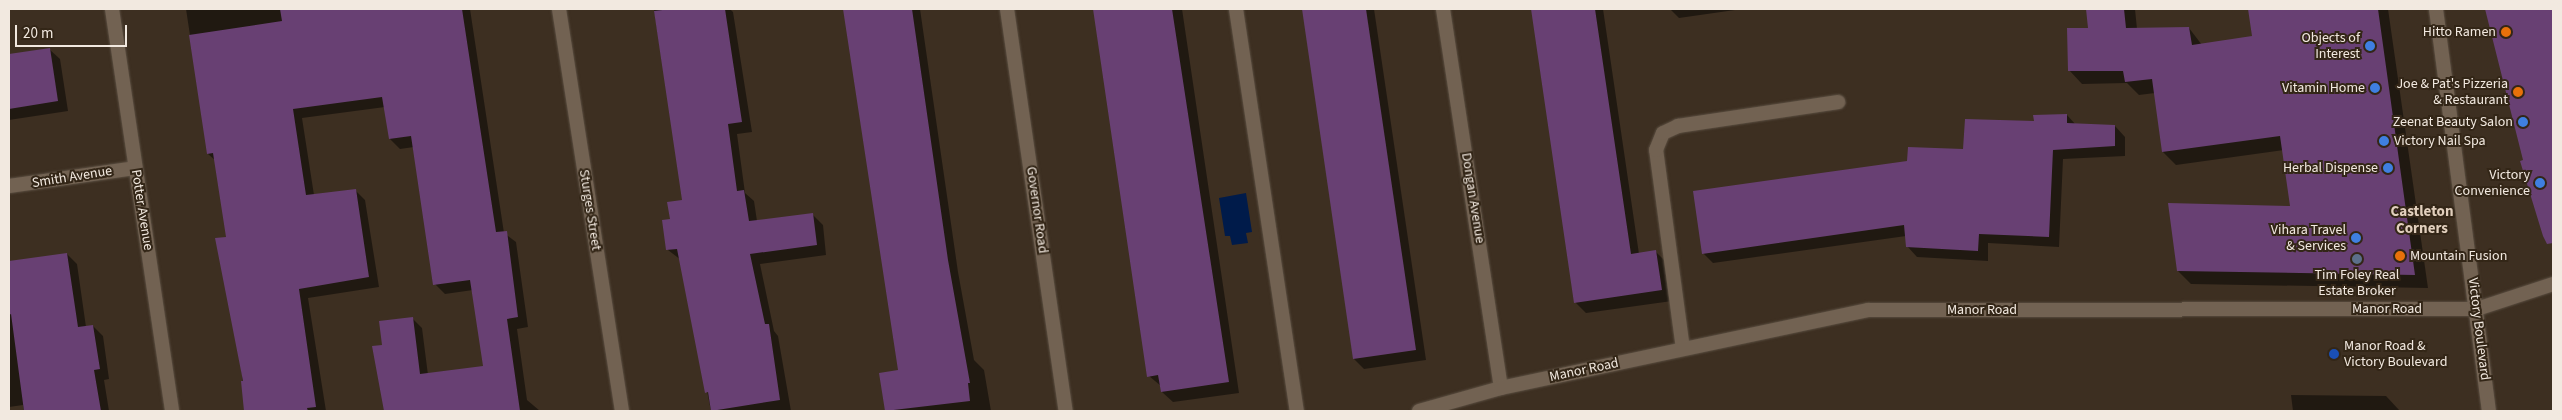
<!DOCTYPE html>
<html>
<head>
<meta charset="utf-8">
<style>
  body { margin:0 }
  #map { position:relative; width:2562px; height:420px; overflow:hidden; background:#3d2f21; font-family:"Source Sans 3",sans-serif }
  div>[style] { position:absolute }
  .water>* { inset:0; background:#001b4a }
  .shadow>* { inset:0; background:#0007 }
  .building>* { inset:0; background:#684073 }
  .roads { filter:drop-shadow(0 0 1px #5a4e41) drop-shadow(0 0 1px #5a4e41) }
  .service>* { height:14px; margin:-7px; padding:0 7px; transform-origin:7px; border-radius:7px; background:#726252 }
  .minor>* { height:14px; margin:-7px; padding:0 7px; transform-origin:7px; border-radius:7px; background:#726252 }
  .tertiary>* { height:14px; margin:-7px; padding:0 7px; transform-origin:7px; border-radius:7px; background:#726252 }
  .secondary>* { height:14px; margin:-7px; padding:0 7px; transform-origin:7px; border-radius:7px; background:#726252 }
  .dots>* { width:14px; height:14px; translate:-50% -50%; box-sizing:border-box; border:2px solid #332617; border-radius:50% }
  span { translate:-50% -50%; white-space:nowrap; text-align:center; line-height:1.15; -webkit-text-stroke:4px #332617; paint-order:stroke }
  .poi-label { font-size:14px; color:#f2e9e0 }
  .right { translate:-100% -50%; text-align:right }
  .left { translate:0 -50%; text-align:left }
  .street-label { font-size:14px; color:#f2e9e0 }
  .neighbourhood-label { font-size:15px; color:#e1cfbd; font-weight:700 }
  .frame { position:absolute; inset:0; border:10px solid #f2e9e0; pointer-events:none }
  .scale { position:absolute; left:15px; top:25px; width:112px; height:22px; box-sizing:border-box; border:2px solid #f2e9e0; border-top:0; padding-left:6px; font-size:15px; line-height:18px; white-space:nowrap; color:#f2e9e0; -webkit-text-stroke:4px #332617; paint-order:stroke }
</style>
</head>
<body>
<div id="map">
  <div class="water">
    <i style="clip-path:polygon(1246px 193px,1252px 232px,1246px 233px,1248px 243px,1232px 245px,1230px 236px,1225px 236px,1219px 198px)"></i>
  </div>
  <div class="shadow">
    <i style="clip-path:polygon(186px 9px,330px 9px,337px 49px,397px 33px,394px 9px,470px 9px,504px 233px,516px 242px,528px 327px,517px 329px,527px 400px,540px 411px,386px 411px,374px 348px,383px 346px,412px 318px,422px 328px,428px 375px,484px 367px,473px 290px,445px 294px,435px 284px,414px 147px,400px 149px,390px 139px,385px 107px,302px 118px,314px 195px,355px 190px,365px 200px,379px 287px,308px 298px,326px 411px,246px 411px,227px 238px,216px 161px,208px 154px)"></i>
    <i style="clip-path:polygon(654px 9px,730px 9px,733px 12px,752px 132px,737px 134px,745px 193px,754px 201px,757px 221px,812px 214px,823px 225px,826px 255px,760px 264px,774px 331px,778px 336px,791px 411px,711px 411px,681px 260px,668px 250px,671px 220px,684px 201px)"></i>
    <i style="clip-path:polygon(844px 9px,920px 9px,958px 272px,974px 360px,984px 370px,991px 411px,886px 411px,880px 374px,900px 371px)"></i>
    <i style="clip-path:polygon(1094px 9px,1182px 9px,1239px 393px,1173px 402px,1162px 392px,1161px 386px,1149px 376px)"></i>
    <i style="clip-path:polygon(1303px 9px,1374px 9px,1426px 360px,1364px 369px,1354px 359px)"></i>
    <i style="clip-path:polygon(1533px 9px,1603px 9px,1639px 254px,1655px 251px,1666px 262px,1672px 301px,1586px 313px,1575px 302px)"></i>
    <i style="clip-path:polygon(1670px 9px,1742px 9px,1679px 18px)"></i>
    <i style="clip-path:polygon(2087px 9px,2135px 9px,2137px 29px,2189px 28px,2202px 45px,2254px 37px,2249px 9px,2388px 9px,2428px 288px,2191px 284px,2178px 271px,2292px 207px,2284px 150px,2176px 165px,2163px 152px,2155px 93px,2139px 95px,2127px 83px,2082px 84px,2069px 70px,2089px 29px)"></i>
    <i style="clip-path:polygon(2489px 9px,2553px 9px,2553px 244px,2547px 237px,2525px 161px)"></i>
    <i style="clip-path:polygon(49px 49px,60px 59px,68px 111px,9px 120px,9px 55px)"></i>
    <i style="clip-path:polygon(2067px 115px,2076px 125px,2115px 126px,2125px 137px,2125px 156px,2063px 159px,2059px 247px,1988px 243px,1988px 261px,1917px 257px,1907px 246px,1906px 236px,1713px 263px,1703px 253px,1909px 162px,1964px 150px,2035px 122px)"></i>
    <i style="clip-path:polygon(67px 254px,77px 264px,86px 327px,93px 326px,103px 336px,109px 379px,104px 380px,109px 411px,24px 411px,23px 405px,9px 407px,9px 262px)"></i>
    <i style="clip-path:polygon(2291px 395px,2386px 396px,2400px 411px,2293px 411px)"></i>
  </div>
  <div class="building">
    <i style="clip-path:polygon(280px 9px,462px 9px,496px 232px,507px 231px,518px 317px,507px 319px,520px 411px,384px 411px,372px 346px,382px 345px,379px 321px,413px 317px,420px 374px,483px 366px,470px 280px,433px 285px,411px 136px,389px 139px,382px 97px,293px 109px,306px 195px,356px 189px,369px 277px,299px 289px,316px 407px,307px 408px,308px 411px,244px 411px,241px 381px,243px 381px,215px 238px,226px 237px,213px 153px,207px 154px,189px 35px,282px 21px)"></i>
    <i style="clip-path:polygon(671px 9px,725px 9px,742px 122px,728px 124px,737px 191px,744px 190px,749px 221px,813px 213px,817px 245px,750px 254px,765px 324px,769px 324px,780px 400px,711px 411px,708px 392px,705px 393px,677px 249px,666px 250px,662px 220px,670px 219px,667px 202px,682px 200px,654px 11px)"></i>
    <i style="clip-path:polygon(843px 9px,912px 9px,948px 260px,970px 383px,968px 383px,970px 401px,885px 411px,879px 373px,898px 370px)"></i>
    <i style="clip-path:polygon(1093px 9px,1172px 9px,1229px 382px,1161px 392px,1158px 375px,1147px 377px)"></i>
    <i style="clip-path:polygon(1302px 9px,1366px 9px,1416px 350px,1353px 359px)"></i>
    <i style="clip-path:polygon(1531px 9px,1595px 9px,1631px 254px,1656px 250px,1662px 290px,1574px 303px)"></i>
    <i style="clip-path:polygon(2086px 9px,2124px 9px,2126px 28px,2189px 27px,2192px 45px,2252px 36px,2248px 9px,2378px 9px,2415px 275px,2177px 271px,2168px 203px,2290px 206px,2280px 136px,2162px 152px,2152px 79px,2125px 82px,2123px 71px,2068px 71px,2067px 28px,2088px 28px)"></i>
    <i style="clip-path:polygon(2485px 9px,2553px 9px,2553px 243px,2547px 244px,2543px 236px,2520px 161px,2523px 160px)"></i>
    <i style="clip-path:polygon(50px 48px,58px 101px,9px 109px,9px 54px)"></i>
    <i style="clip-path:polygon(2067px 114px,2067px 123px,2115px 125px,2115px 146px,2053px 150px,2049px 237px,1979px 234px,1978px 251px,1906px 247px,1904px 225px,1702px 254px,1693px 191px,1907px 161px,1908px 147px,1963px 149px,1965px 119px,2034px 121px,2033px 115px)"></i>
    <i style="clip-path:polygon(67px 253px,78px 327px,93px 325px,100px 369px,94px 370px,101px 411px,24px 411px,11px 314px,9px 315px,9px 261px)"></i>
  </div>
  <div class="roads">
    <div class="service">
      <i style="left:1236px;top:9px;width:407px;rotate:81.4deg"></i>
      <i style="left:1683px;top:349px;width:201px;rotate:-97.7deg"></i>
      <i style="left:1656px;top:150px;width:18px;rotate:-68deg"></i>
      <i style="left:1663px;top:133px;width:17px;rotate:-25deg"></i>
      <i style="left:1678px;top:126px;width:162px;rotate:-8.5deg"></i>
    </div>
    <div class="minor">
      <i style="left:112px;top:9px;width:406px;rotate:81.5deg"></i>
      <i style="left:559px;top:9px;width:407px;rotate:81.1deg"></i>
      <i style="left:1007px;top:9px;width:406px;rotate:81.7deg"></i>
      <i style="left:1443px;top:9px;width:383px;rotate:81.3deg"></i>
      <i style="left:9px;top:186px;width:127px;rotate:-8.1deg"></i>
    </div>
    <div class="tertiary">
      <i style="left:1419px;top:411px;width:85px;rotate:-15.7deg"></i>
      <i style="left:1501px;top:388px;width:375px;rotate:-12deg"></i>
      <i style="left:1868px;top:310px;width:609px;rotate:-0.09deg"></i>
      <i style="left:2477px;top:309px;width:80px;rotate:-18.2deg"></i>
    </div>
    <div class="secondary">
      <i style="left:2436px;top:9px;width:405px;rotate:82.5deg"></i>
    </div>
  </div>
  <div class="dots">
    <i style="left:2506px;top:32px;background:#e8710a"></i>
    <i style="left:2370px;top:46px;background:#3f7fe0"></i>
    <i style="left:2375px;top:88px;background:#3f7fe0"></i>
    <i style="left:2518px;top:92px;background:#e8710a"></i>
    <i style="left:2523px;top:122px;background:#3f7fe0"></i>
    <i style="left:2384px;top:141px;background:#3f7fe0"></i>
    <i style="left:2388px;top:168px;background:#3f7fe0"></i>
    <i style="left:2540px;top:183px;background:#3f7fe0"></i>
    <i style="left:2356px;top:238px;background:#3f7fe0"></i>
    <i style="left:2400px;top:256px;background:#e8710a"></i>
    <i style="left:2357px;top:259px;background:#5c6f8a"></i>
    <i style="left:2334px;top:354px;background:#1a4fb4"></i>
  </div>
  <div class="poi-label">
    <span class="right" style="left:2496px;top:32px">Hitto Ramen</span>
    <span class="right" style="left:2360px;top:46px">Objects of<br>Interest</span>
    <span class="right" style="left:2508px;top:92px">Joe &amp; Pat's Pizzeria<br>&amp; Restaurant</span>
    <span class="right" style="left:2365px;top:88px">Vitamin Home</span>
    <span class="right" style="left:2513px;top:122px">Zeenat Beauty Salon</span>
    <span class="left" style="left:2394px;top:141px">Victory Nail Spa</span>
    <span class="right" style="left:2378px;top:168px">Herbal Dispense</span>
    <span class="right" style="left:2530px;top:183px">Victory<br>Convenience</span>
    <span class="right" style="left:2346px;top:238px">Vihara Travel<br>&amp; Services</span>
    <span class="left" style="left:2410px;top:256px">Mountain Fusion</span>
    <span style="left:2357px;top:283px">Tim Foley Real<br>Estate Broker</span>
    <span class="left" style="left:2344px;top:354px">Manor Road &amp;<br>Victory Boulevard</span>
  </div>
  <div class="street-label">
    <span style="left:72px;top:177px;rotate:-9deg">Smith Avenue</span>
    <span style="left:1473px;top:198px;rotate:81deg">Dongan Avenue</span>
    <span style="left:142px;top:210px;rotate:81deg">Potter Avenue</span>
    <span style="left:590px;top:210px;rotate:81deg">Sturges Street</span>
    <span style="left:1037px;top:210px;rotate:82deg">Governor Road</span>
    <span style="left:2387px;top:309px">Manor Road</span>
    <span style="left:1982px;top:310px">Manor Road</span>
    <span style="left:2479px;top:329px;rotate:83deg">Victory Boulevard</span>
    <span style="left:1584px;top:370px;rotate:-12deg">Manor Road</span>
  </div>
  <div class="neighbourhood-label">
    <span style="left:2422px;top:220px">Castleton<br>Corners</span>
  </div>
  <div class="frame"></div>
  <div class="scale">20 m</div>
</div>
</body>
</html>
